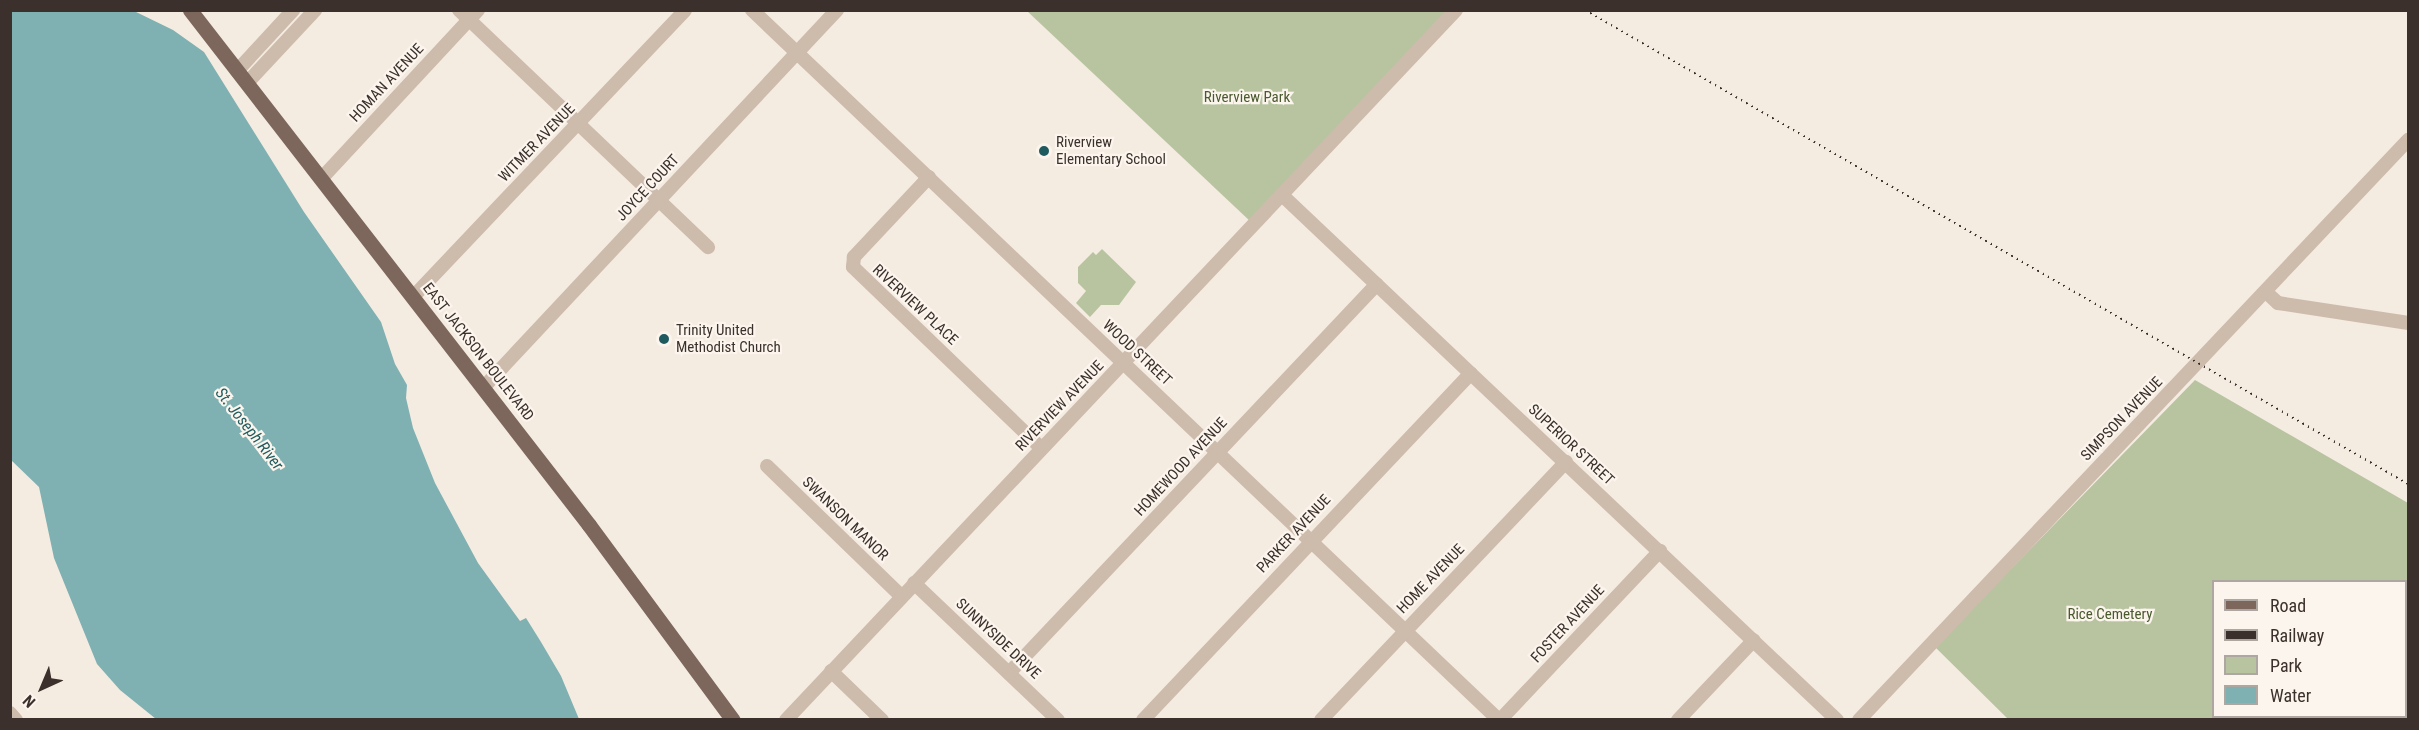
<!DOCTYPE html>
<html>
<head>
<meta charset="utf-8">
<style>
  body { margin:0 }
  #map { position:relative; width:2419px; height:730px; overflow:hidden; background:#f4ebe1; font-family:"Roboto Condensed",sans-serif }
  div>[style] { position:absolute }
  .green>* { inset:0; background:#b8c4a0 }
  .water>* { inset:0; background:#7fb0b2 }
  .minor>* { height:14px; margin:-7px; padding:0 7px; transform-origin:7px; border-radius:7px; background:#cdbbac }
  .major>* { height:15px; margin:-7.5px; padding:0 7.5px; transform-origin:7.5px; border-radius:7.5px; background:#7d675c }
  .rail>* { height:2px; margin-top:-1px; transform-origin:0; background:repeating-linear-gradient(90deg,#3b302b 0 1.5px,transparent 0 6px) }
  .dots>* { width:16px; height:16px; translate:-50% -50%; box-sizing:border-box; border:3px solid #fbf5ee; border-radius:50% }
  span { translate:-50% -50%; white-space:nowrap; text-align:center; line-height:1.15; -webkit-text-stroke:4.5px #fbf5ee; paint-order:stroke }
  .street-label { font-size:15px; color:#3b302b }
  .park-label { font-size:15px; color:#4a5a2e }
  .poi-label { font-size:15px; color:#3b302b }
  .left { translate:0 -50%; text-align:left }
  .water-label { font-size:16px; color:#1f5a5e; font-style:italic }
  .frame { position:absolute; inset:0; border:12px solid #3b302b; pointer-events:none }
  .legend { position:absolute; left:2212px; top:580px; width:195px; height:138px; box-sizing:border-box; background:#fbf5ee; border:2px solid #aea6a0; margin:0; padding:8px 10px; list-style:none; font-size:18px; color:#3b302b }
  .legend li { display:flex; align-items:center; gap:12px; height:30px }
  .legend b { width:30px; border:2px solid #aea6a0 }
  .north { position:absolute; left:12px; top:658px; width:60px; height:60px; -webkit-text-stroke:4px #fbf5ee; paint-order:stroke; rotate:224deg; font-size:16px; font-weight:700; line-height:24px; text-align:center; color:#3b302b }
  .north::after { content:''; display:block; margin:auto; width:21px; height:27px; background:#3b302b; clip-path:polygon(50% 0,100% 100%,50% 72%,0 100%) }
</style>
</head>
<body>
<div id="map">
  <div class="green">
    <i style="clip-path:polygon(1027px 11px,1450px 11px,1251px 222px)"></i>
    <i style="clip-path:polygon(1102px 249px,1136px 282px,1119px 305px,1101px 305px,1090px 317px,1076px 303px,1086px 291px,1078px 283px,1078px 267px,1093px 252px,1096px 255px)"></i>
    <i style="clip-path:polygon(evenodd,2195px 380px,2408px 503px,2408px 719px,2008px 719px,1935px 647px,2195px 380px,2214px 582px,2406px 582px,2406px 716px,2214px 716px,2214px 582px)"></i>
  </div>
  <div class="water">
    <i style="clip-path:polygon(10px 11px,134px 11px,173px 30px,204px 52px,304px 212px,381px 322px,395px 364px,407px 385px,406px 398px,413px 428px,435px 483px,478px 563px,520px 621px,526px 618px,541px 642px,561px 676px,579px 719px,156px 719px,120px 690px,97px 664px,54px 558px,39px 487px,11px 460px)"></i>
  </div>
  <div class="minor">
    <i style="left:459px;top:10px;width:344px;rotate:43.6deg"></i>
    <i style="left:752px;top:10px;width:1031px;rotate:43.55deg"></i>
    <i style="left:237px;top:71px;width:83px;rotate:-47.4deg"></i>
    <i style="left:247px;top:83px;width:100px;rotate:-47deg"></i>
    <i style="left:929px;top:177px;width:110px;rotate:133.2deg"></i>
    <i style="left:854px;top:257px;width:10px;rotate:96deg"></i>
    <i style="left:853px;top:267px;width:261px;rotate:43.9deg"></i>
    <i style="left:321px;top:179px;width:231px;rotate:-47.1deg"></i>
    <i style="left:1282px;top:195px;width:764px;rotate:43.41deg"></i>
    <i style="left:2266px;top:292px;width:16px;rotate:43deg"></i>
    <i style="left:2278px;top:303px;width:132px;rotate:8.7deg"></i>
    <i style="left:413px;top:297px;width:395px;rotate:-46.5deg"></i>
    <i style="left:483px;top:388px;width:518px;rotate:-46.88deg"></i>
    <i style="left:767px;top:466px;width:187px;rotate:44.1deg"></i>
    <i style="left:914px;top:583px;width:199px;rotate:43.6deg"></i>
    <i style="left:831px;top:671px;width:71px;rotate:43.9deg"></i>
    <i style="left:1009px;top:673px;width:535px;rotate:-46.59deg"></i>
    <i style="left:10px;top:713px;width:9px;rotate:49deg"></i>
    <i style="left:786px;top:720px;width:976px;rotate:-46.66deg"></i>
    <i style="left:1143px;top:720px;width:477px;rotate:-46.6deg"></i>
    <i style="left:1321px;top:720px;width:356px;rotate:-46.5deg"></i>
    <i style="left:1500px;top:720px;width:233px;rotate:-46.6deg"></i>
    <i style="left:1678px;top:720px;width:110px;rotate:-46.5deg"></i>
    <i style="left:1859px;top:720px;width:799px;rotate:-46.57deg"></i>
  </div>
  <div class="major">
    <i style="left:190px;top:10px;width:651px;rotate:52.23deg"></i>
    <i style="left:589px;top:525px;width:242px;rotate:53.6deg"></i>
  </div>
  <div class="rail">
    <i style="left:1585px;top:10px;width:950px;rotate:29.94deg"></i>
  </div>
  <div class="dots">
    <i style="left:1044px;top:151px;background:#1f5a5e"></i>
    <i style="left:664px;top:339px;background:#1f5a5e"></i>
  </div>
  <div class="street-label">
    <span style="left:387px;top:83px;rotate:-47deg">HOMAN AVENUE</span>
    <span style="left:537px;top:143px;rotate:-46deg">WITMER AVENUE</span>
    <span style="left:648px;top:188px;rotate:-47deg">JOYCE COURT</span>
    <span style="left:915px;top:305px;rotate:43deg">RIVERVIEW PLACE</span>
    <span style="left:478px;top:352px;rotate:52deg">EAST JACKSON BOULEVARD</span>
    <span style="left:1137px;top:353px;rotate:43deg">WOOD STREET</span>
    <span style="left:1060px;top:406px;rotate:-46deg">RIVERVIEW AVENUE</span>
    <span style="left:2122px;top:419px;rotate:-46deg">SIMPSON AVENUE</span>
    <span style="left:1571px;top:445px;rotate:43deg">SUPERIOR STREET</span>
    <span style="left:1181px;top:467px;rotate:-47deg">HOMEWOOD AVENUE</span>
    <span style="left:845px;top:519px;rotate:44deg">SWANSON MANOR</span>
    <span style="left:1294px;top:534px;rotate:-47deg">PARKER AVENUE</span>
    <span style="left:1431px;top:579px;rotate:-46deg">HOME AVENUE</span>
    <span style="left:1568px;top:624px;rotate:-47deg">FOSTER AVENUE</span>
    <span style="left:998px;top:639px;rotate:43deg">SUNNYSIDE DRIVE</span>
  </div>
  <div class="park-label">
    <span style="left:1247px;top:98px">Riverview Park</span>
    <span style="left:2110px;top:615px">Rice Cemetery</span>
  </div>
  <div class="poi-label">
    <span class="left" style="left:1056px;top:151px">Riverview<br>Elementary School</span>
    <span class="left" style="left:676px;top:339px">Trinity United<br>Methodist Church</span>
  </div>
  <div class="water-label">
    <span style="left:249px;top:429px;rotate:52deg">St. Joseph River</span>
  </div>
  <div class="frame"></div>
  <ul class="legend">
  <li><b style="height:8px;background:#7d675c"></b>Road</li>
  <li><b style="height:8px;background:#3b302b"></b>Railway</li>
  <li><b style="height:16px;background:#b8c4a0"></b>Park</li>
  <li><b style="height:16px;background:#7fb0b2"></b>Water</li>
  </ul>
  <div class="north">N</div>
</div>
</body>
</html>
